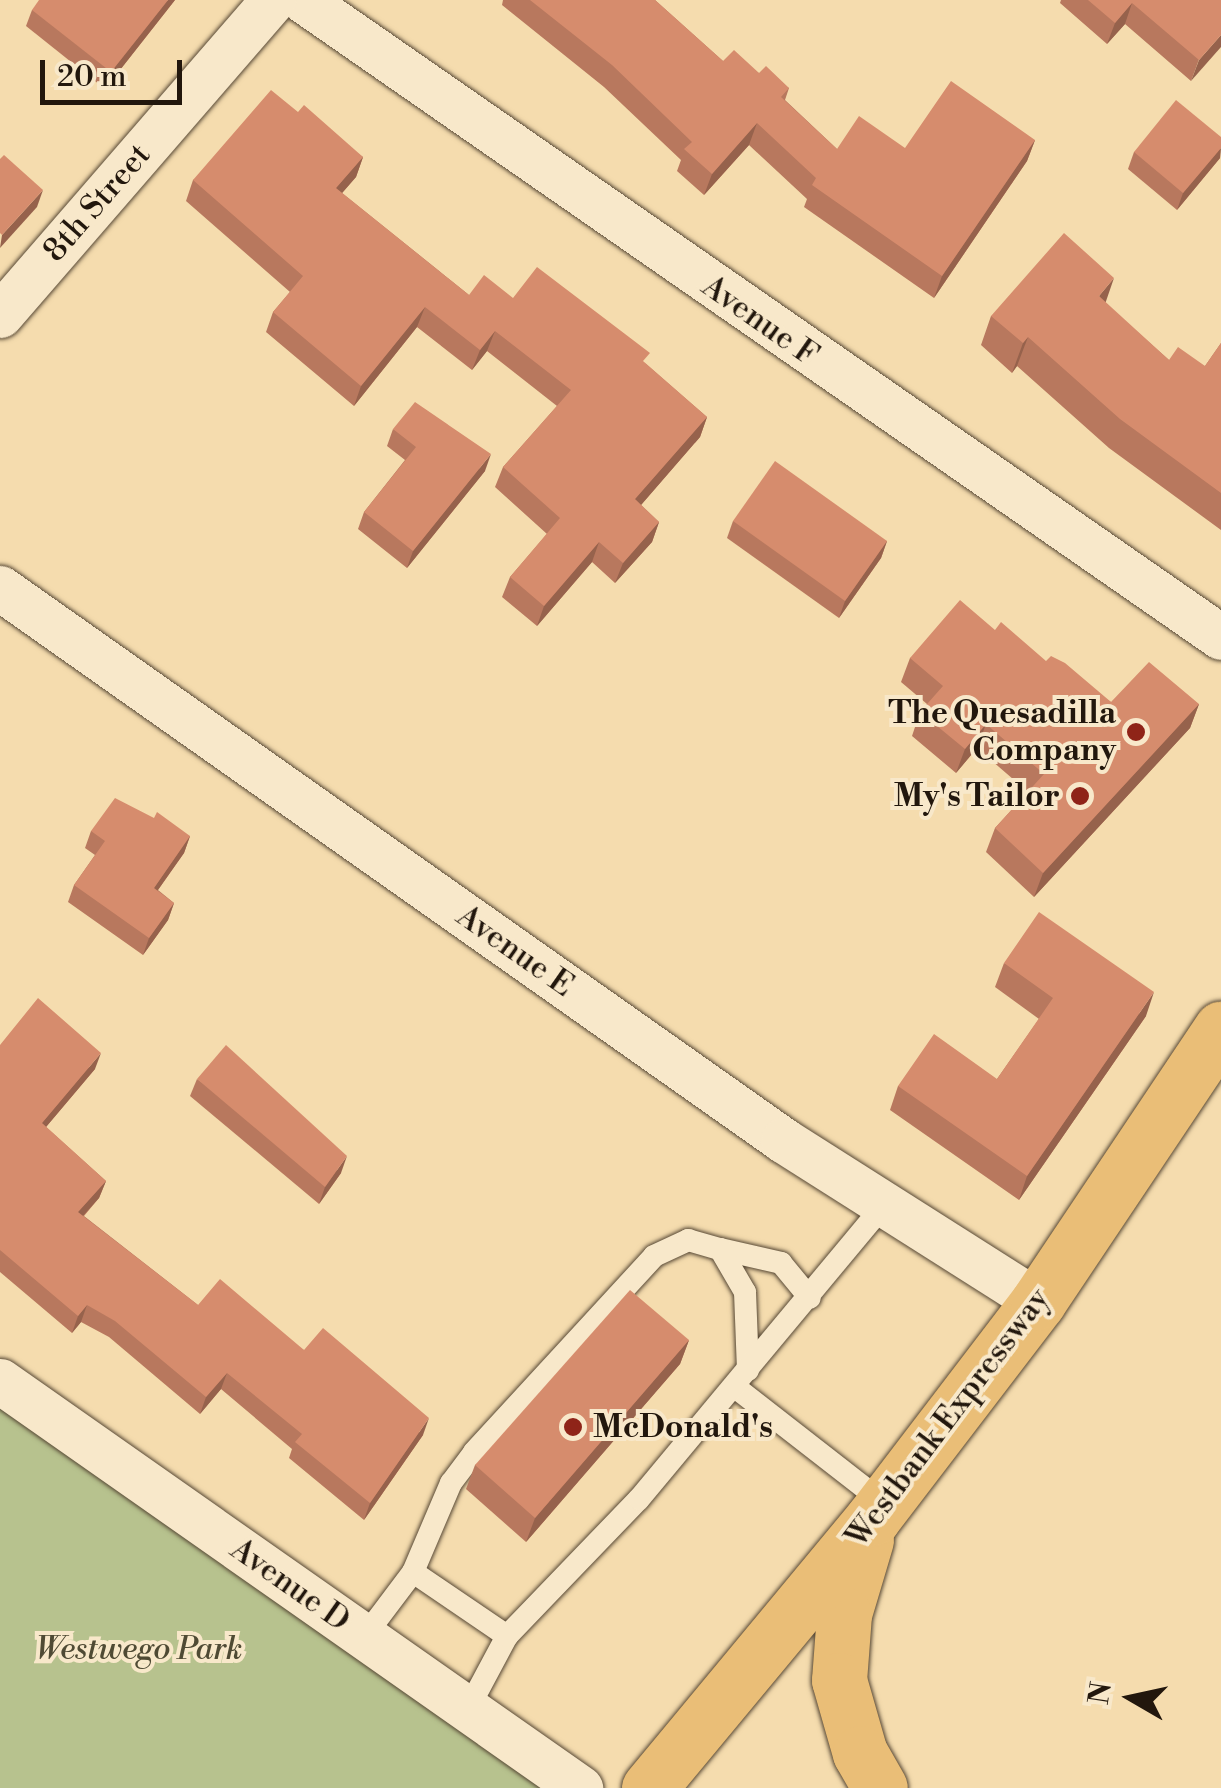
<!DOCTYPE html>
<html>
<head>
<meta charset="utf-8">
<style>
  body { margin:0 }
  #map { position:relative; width:1221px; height:1788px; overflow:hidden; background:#f5dcae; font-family:"Libre Bodoni",serif }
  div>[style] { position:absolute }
  .green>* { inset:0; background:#b7c28e }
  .roads { filter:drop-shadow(0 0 2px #574835) drop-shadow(0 0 2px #574835) }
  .service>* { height:22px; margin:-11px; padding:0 11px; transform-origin:11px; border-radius:11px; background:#f8e8ca }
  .minor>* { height:45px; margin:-22.5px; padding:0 22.5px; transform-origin:22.5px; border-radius:22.5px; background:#f8e8ca }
  .trunk>* { height:55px; margin:-27.5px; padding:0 27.5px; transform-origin:27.5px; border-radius:27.5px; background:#eabe77 }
  .wall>* { inset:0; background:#b8785e }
  .shaded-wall>* { inset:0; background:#96624c }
  .building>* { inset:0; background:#d68c6d }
  .dots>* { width:28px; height:28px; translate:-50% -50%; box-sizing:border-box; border:5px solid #f8e8ca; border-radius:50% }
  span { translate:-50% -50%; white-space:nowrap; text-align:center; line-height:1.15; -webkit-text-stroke:8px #f8e8ca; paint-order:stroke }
  .street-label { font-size:32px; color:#22170d }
  .poi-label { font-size:32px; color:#22170d; font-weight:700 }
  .right { translate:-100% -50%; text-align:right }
  .left { translate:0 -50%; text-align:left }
  .park-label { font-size:32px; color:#4f4a34; font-style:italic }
  .north { position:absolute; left:1081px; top:1648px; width:100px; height:100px; -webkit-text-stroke:8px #f8e8ca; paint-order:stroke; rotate:279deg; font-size:28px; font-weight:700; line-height:40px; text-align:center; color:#22170d }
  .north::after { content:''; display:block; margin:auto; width:35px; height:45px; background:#22170d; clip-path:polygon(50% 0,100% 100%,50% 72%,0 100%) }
  .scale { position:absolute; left:40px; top:60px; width:142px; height:45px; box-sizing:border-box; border:5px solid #22170d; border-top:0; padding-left:12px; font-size:30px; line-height:35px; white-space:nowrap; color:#22170d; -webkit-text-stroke:8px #f8e8ca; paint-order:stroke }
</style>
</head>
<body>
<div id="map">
  <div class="green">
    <i style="clip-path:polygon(0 1381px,580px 1788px,0 1788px)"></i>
  </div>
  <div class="roads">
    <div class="service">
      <i style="left:720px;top:1249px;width:63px;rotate:12.9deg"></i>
      <i style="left:781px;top:1263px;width:45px;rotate:50.4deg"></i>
      <i style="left:735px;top:1387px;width:189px;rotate:37.9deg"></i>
      <i style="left:413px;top:1572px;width:114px;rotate:34.2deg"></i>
      <i style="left:364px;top:1637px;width:81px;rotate:-53deg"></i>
      <i style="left:413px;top:1572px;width:97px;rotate:-66.9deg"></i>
      <i style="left:451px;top:1483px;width:39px;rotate:-53deg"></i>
      <i style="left:474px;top:1452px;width:266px;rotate:-47.4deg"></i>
      <i style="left:654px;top:1256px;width:38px;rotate:-25deg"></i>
      <i style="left:688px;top:1240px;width:33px;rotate:16deg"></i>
      <i style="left:720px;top:1249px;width:50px;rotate:59.8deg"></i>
      <i style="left:745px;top:1292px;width:78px;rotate:87.8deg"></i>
      <i style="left:468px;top:1709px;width:83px;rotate:-61.9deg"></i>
      <i style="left:507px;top:1636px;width:190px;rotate:-46.1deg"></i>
      <i style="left:639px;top:1499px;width:384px;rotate:-50.2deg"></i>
    </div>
    <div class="minor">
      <i style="left:303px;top:0;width:1117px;rotate:34.76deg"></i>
      <i style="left:0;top:315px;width:417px;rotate:-49.1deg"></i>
      <i style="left:0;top:588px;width:958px;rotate:35.18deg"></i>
      <i style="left:783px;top:1140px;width:302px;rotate:32.4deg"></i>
      <i style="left:0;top:1381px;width:709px;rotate:35.06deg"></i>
    </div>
    <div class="trunk">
      <i style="left:866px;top:1540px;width:77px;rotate:106.6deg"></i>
      <i style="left:844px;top:1614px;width:66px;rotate:94.3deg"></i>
      <i style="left:839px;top:1680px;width:76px;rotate:74deg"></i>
      <i style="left:860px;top:1753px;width:40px;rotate:60.3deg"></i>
      <i style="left:649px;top:1788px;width:351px;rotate:-50.3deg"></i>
      <i style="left:873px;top:1518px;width:272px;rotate:-52.6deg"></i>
      <i style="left:1038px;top:1302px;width:329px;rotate:-56.2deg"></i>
    </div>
  </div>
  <div class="wall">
    <i style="clip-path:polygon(175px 0,105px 89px,26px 26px,32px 10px)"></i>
    <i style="clip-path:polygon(503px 0,655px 0,723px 61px,759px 73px,789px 88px,785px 100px,837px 149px,905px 148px,1035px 140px,1027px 161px,934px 298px,804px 207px,807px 199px,749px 145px,704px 195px,677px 171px,681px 160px,604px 87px,502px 5px)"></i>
    <i style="clip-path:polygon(1061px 0,1221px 0,1191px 81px,1125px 24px,1107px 44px,1060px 3px)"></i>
    <i style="clip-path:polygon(298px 112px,363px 157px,356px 177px,342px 193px,469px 295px,513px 298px,646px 364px,707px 417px,700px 437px,641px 505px,659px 522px,652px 542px,615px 583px,592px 562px,537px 626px,502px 597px,510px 577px,547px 534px,495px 487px,503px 467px,557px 406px,487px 351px,472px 370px,417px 327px,354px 406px,266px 332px,273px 312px,290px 292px,186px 201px,193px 180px)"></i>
    <i style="clip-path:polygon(1221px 137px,1220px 158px,1177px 210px,1128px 169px,1134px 152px)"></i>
    <i style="clip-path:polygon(1105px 303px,1169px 360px,1205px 366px,1221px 343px,1221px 530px,1109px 448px,1017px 366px,1012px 373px,981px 345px,991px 316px)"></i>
    <i style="clip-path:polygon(393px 429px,485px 471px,407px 568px,358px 529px,364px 512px,405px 460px,387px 446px)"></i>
    <i style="clip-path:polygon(733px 521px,887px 541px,881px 558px,839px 618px,727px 538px)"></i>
    <i style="clip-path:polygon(995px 630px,1111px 702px,1199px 704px,1190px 728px,1034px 897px,986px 852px,995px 828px,1028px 792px,977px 748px,956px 773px,912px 736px,920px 712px,927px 704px,901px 682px,910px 658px)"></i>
    <i style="clip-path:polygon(91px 831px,190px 836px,184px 853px,158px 890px,174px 903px,168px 920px,143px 955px,68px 902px,74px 885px,95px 855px,85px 848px)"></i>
    <i style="clip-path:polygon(1004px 963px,1146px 1016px,1019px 1200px,890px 1110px,898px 1086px,997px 1079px,1039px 1019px,995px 987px)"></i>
    <i style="clip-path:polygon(0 1045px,95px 1069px,46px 1127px,106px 1181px,99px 1198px,84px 1216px,198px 1305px,304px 1350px,423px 1435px,364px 1520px,289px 1458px,292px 1449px,221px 1389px,200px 1414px,109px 1337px,81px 1322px,72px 1333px,0 1272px)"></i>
    <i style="clip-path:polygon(197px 1079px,341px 1173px,319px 1204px,190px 1096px)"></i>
    <i style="clip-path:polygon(689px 1340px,680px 1364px,526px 1542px,466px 1489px,475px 1465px)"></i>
  </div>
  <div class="shaded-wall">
    <i style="clip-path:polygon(168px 0,175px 0,105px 89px,111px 72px)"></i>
    <i style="clip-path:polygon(1132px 3px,1125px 24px,1107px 44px,1115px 23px)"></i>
    <i style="clip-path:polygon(1221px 35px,1221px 47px,1191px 81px,1199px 60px)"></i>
    <i style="clip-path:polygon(757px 123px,749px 145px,704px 195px,712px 174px)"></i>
    <i style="clip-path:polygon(1035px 140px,1027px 161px,934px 298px,942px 276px)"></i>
    <i style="clip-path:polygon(1221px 148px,1220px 158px,1177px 210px,1183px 193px)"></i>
    <i style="clip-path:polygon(363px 157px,356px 177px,329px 208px,336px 188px)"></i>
    <i style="clip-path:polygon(43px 190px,37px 207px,0 248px,2px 235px)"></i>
    <i style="clip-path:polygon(1114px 278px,1104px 307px,1099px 296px)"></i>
    <i style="clip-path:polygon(425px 307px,417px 327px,354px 406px,361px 386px)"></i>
    <i style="clip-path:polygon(495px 331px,487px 351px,472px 370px,480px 350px)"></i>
    <i style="clip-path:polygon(1028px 337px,1017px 366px,1012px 373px,1023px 343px)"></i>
    <i style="clip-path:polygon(707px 417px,700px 437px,628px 520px,635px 499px)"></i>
    <i style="clip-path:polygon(491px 454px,485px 471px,407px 568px,413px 551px)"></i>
    <i style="clip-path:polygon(659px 522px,652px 542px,615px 583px,623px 563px)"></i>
    <i style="clip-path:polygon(887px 541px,881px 558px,839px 618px,845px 601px)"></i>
    <i style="clip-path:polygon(599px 542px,592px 562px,537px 626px,544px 606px)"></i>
    <i style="clip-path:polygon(1199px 704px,1190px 728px,1034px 897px,1043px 873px)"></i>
    <i style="clip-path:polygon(986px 724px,977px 748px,956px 773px,965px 749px)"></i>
    <i style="clip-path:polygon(190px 836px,184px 853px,148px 904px,154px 888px)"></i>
    <i style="clip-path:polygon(174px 903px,168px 920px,143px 955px,149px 938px)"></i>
    <i style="clip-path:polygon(1154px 992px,1146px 1016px,1019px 1200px,1027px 1176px)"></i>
    <i style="clip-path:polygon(101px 1053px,95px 1069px,35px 1140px,42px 1123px)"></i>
    <i style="clip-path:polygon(347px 1156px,341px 1173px,319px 1204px,325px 1187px)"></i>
    <i style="clip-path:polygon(106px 1181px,99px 1198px,72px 1228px,78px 1212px)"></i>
    <i style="clip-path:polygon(87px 1305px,81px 1322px,72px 1333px,78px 1316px)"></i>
    <i style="clip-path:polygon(689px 1340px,680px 1364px,526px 1542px,535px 1518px)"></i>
    <i style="clip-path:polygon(227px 1373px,221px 1389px,200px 1414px,206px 1397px)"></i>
    <i style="clip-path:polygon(429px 1418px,423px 1435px,364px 1520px,370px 1503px)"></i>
  </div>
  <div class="building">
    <i style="clip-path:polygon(39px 0,168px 0,111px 72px,32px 10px)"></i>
    <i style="clip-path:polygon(530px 0,655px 0,723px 61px,734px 50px,759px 73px,766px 66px,789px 88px,781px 97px,837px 149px,859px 116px,905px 148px,951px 81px,1035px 140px,942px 276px,812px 185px,816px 178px,757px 123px,712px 174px,684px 149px,692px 142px,612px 65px)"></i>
    <i style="clip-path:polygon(1088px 0,1221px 0,1221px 35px,1199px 60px,1132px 3px,1115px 23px)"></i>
    <i style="clip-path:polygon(271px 90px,298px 112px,304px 105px,363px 157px,336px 188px,469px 295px,484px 275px,513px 298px,537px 267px,650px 353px,643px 361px,707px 417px,635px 499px,659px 522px,623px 563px,599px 542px,544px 606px,510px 577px,560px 518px,503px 467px,571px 390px,495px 331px,480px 350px,425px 307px,361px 386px,273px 312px,303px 276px,193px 180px)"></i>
    <i style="clip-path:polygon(1176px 100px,1221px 137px,1221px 148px,1183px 193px,1134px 152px)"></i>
    <i style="clip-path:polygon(4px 155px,43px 190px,2px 235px,0 233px,0 159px)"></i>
    <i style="clip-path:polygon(1064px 233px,1114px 278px,1099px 296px,1169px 360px,1178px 347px,1205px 366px,1221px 343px,1221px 493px,1120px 419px,1028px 337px,1023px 343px,991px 316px)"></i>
    <i style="clip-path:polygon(415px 402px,491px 454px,413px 551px,364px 512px,416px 447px,393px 429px)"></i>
    <i style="clip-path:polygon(775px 461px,887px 541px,845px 601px,733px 521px)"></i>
    <i style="clip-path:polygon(960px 600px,995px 630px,1001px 622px,1046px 661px,1051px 656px,1065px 663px,1111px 702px,1149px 662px,1199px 704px,1043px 873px,995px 828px,1044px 774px,986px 724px,965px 749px,920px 712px,943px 686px,910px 658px)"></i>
    <i style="clip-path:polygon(115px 798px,154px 818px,157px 812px,190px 836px,154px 888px,174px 903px,149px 938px,74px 885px,105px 841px,91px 831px)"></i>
    <i style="clip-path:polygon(1039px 912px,1154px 992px,1027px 1176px,898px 1086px,934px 1034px,997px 1079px,1053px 998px,1004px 963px)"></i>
    <i style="clip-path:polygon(38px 998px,101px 1053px,42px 1123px,106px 1181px,78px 1212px,198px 1305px,220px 1279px,304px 1350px,323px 1328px,429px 1418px,370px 1503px,295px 1442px,302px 1434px,227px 1373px,206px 1397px,115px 1321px,87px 1305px,78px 1316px,0 1250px,0 1045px)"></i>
    <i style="clip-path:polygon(226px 1045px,347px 1156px,325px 1187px,197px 1079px)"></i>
    <i style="clip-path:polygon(630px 1290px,689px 1340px,535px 1518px,475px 1465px)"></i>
  </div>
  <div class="dots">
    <i style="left:1136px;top:732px;background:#8f2418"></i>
    <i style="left:1080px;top:796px;background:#8f2418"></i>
    <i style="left:573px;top:1427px;background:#8f2418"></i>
  </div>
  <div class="street-label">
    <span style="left:97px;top:203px;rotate:-49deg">8th Street</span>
    <span style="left:760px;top:321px;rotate:35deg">Avenue F</span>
    <span style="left:515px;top:951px;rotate:35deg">Avenue E</span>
    <span style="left:948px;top:1418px;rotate:-53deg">Westbank Expressway</span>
    <span style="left:290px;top:1585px;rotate:35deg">Avenue D</span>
  </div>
  <div class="poi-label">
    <span class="right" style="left:1116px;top:732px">The Quesadilla<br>Company</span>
    <span class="right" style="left:1060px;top:796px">My's Tailor</span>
    <span class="left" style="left:593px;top:1427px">McDonald's</span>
  </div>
  <div class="park-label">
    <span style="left:139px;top:1649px">Westwego Park</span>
  </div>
  <div class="north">N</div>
  <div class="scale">20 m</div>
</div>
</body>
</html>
